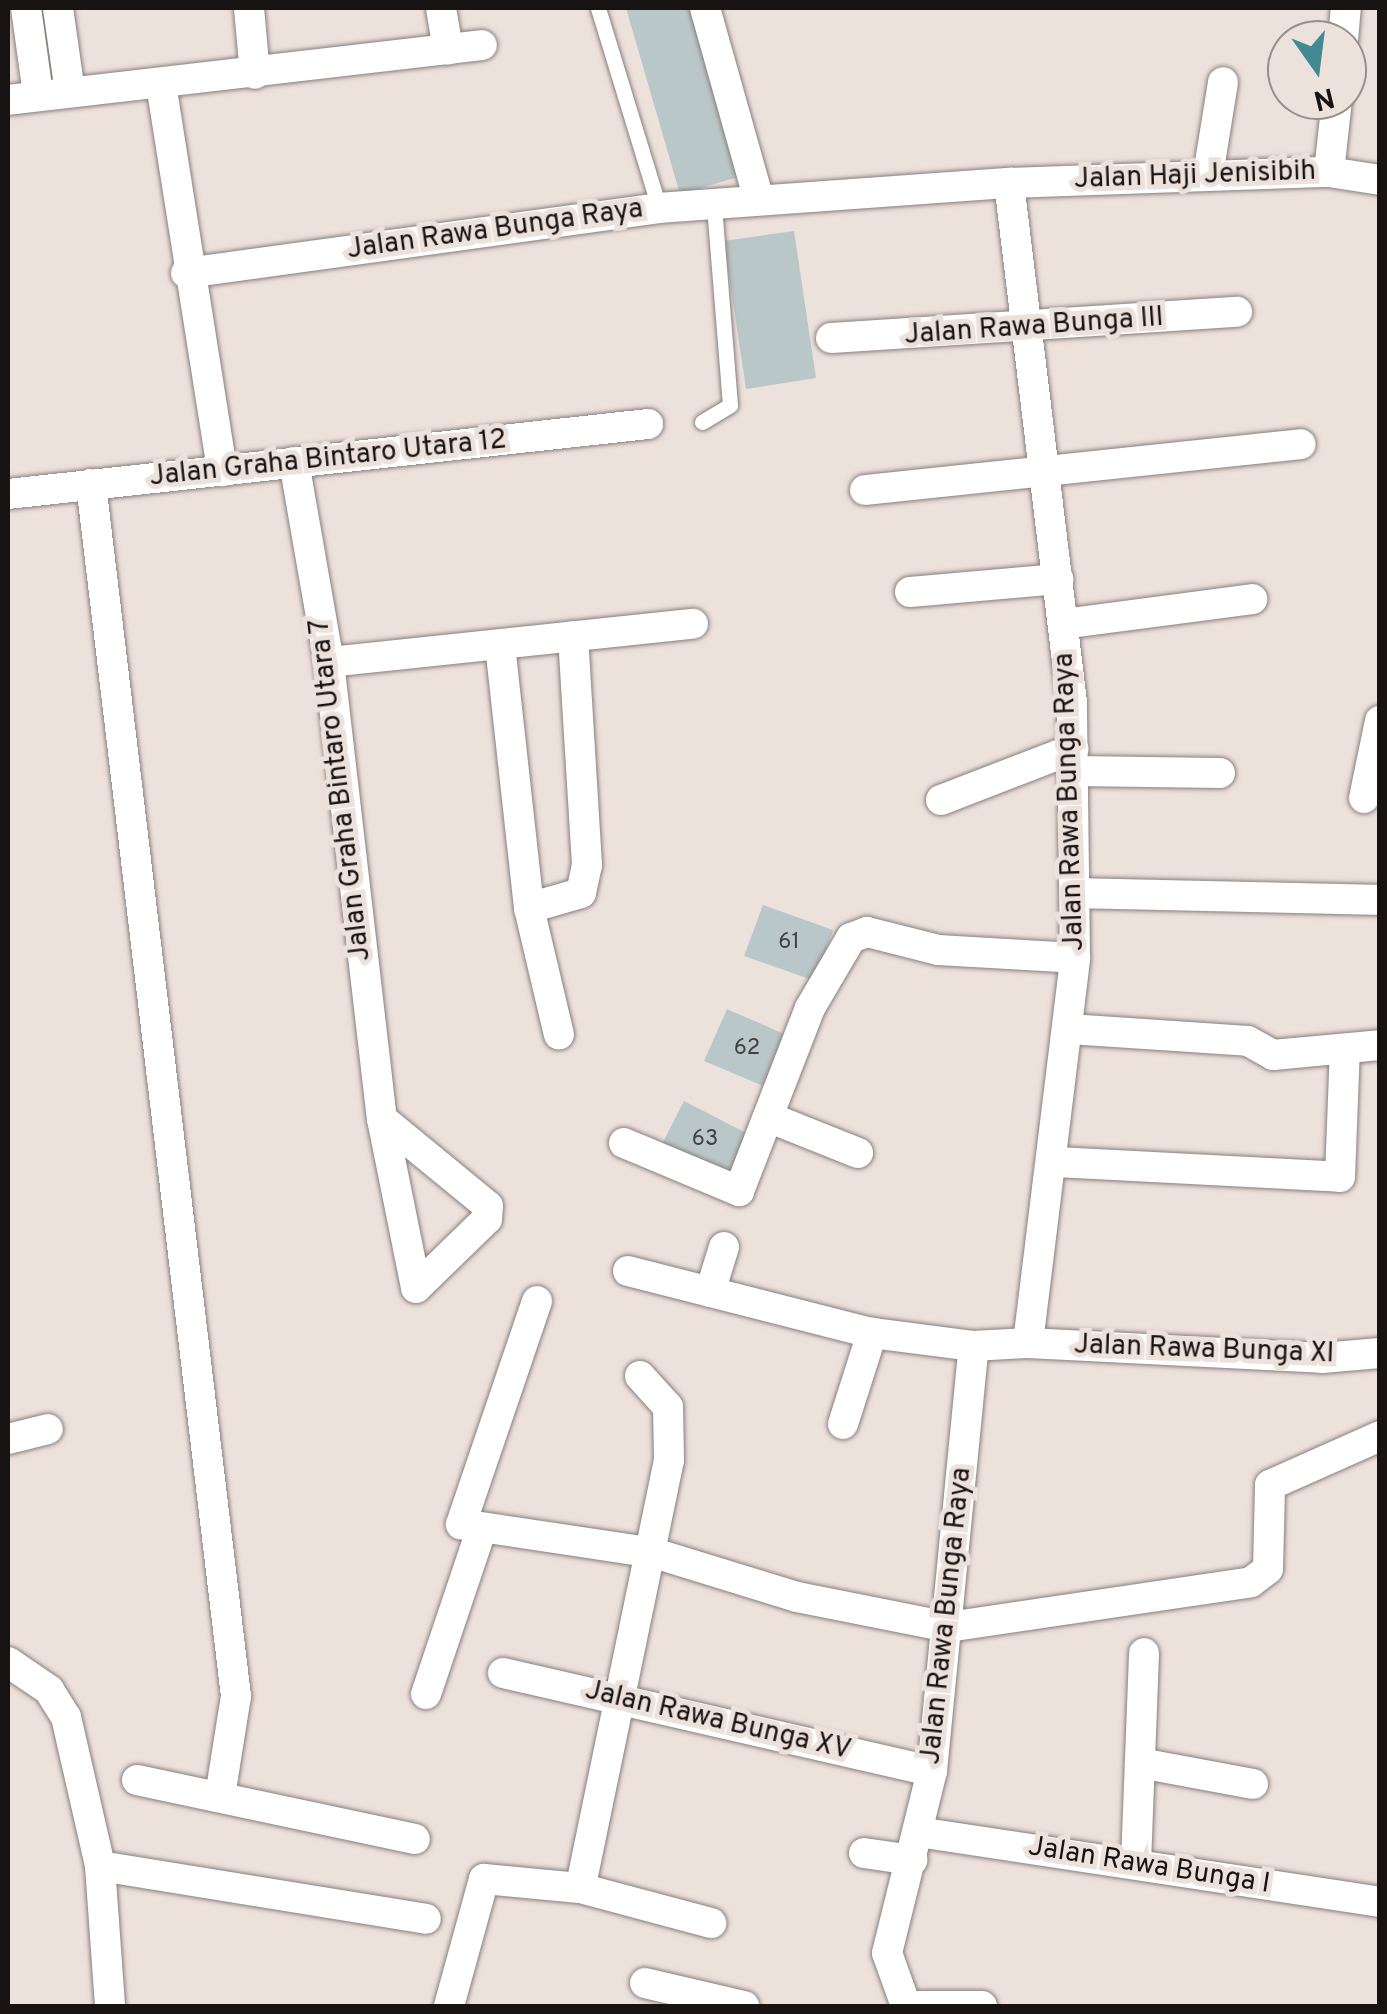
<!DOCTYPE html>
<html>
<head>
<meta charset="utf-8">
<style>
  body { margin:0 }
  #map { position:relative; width:1387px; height:2014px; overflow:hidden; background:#ede1dc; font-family:Overpass,sans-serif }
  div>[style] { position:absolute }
  .building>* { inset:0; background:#bac7c9 }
  .roads { filter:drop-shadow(0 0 2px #897f7b) drop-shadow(0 0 2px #897f7b) }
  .service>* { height:15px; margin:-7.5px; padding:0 7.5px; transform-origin:7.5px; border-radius:7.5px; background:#fff }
  .minor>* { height:30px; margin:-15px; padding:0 15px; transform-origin:15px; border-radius:15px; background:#fff }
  span { translate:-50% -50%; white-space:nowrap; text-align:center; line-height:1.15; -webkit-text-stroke:10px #ede1dc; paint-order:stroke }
  .number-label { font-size:22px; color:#404040 }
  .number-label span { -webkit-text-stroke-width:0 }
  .street-label { font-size:28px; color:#171312 }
  .frame { position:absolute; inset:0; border:10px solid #171312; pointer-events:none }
  .north { position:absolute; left:1267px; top:20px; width:100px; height:100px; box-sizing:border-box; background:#ede1dc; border:2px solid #978f8b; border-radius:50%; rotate:166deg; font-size:28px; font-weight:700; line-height:40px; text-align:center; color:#171312 }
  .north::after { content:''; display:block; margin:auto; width:35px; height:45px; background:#438993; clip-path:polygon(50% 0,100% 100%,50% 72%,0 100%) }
</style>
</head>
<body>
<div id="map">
  <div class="building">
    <i style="clip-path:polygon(626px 8px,697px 8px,745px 175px,680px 194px)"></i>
    <i style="clip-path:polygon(794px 231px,816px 378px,746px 389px,724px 241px)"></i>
    <i style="clip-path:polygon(763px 905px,833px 930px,815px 981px,744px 956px)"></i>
    <i style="clip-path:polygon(727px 1009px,789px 1036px,766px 1087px,704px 1061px)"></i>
    <i style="clip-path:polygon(684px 1101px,750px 1135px,727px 1179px,661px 1146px)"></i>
  </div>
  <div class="roads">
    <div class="service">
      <i style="left:598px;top:8px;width:209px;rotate:73deg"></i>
      <i style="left:702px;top:422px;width:33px;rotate:-31deg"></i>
      <i style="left:730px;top:405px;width:202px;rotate:-94.6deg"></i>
    </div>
    <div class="minor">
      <i style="left:26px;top:8px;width:88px;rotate:82.1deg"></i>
      <i style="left:58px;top:8px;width:85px;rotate:81.9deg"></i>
      <i style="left:249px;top:8px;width:66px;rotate:84.8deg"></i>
      <i style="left:441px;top:8px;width:42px;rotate:80.3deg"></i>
      <i style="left:705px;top:8px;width:199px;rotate:74.3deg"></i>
      <i style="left:1343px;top:40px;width:32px;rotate:-85deg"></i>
      <i style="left:161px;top:84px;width:392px;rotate:81deg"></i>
      <i style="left:8px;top:100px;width:477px;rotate:-6.6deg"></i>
      <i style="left:1329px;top:172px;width:72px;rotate:-83.7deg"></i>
      <i style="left:1208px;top:175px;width:94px;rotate:-80.8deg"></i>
      <i style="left:186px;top:273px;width:477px;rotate:-7.8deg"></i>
      <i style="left:659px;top:208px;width:351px;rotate:-4.1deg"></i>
      <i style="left:1009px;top:183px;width:320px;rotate:-2deg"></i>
      <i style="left:1329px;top:172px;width:52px;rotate:8.9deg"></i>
      <i style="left:831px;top:338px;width:407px;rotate:-3.7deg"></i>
      <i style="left:294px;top:462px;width:203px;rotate:80.1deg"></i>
      <i style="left:329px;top:662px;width:460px;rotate:83.4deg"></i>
      <i style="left:382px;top:1119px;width:172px;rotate:78.6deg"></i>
      <i style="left:416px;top:1288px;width:99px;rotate:-44.2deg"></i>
      <i style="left:487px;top:1219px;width:13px;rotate:-86deg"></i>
      <i style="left:488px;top:1206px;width:137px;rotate:-140.6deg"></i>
      <i style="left:91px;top:484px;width:1221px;rotate:83.18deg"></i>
      <i style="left:236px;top:1696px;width:101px;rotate:99.1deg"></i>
      <i style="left:865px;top:490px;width:438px;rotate:-6deg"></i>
      <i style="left:8px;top:494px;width:644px;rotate:-6.24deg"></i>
      <i style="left:910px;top:592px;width:149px;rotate:-5deg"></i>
      <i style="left:1063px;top:624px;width:191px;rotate:-7.5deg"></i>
      <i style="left:500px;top:645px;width:265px;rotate:83.7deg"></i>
      <i style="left:529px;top:908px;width:130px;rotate:76.7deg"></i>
      <i style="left:329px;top:662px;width:366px;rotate:-6deg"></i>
      <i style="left:1074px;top:771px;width:146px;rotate:0.8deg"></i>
      <i style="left:1364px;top:798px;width:79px;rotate:-78.3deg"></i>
      <i style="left:941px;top:800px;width:142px;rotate:-21.1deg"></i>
      <i style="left:1077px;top:893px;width:303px;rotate:1.3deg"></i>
      <i style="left:529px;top:908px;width:54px;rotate:-16.1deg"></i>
      <i style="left:581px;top:893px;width:29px;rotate:-78deg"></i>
      <i style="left:587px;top:865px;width:229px;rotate:-93.5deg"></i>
      <i style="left:1069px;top:1029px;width:179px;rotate:3.8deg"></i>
      <i style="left:1248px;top:1041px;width:29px;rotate:29deg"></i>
      <i style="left:1273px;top:1055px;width:107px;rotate:-5.3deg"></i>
      <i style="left:768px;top:1117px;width:97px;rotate:21.8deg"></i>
      <i style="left:624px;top:1143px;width:125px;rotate:22.7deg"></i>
      <i style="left:739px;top:1191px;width:196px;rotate:-68.8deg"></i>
      <i style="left:810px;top:1008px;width:81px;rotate:-59.6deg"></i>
      <i style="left:851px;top:938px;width:17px;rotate:-21deg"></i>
      <i style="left:867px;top:932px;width:73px;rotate:14.2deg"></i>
      <i style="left:938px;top:950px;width:137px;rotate:3.3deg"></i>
      <i style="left:1057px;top:1162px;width:283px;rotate:3deg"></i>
      <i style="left:1340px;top:1177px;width:128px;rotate:-87.8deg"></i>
      <i style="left:628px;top:1271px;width:252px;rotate:14.3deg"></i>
      <i style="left:872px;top:1333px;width:103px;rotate:7.3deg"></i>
      <i style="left:710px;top:1292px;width:47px;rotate:-72.7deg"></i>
      <i style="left:537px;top:1301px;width:236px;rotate:108.8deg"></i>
      <i style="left:461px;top:1524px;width:195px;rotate:8.5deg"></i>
      <i style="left:654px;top:1553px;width:150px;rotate:17.1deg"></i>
      <i style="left:797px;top:1597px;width:154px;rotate:11.2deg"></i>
      <i style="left:948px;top:1627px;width:306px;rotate:-8.4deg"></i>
      <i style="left:1251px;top:1582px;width:21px;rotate:-37deg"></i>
      <i style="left:1268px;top:1569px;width:84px;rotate:-88.6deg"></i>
      <i style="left:1270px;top:1485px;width:120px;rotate:-24deg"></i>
      <i style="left:1028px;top:1343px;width:294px;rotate:2.9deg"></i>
      <i style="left:1322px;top:1358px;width:58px;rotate:-4.9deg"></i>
      <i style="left:640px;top:1376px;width:42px;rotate:47.9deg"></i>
      <i style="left:668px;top:1407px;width:53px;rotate:88.9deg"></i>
      <i style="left:669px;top:1460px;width:437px;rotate:101.7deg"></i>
      <i style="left:580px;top:1888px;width:136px;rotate:15deg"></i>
      <i style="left:843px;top:1424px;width:96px;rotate:-72.3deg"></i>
      <i style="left:8px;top:1439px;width:41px;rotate:-14deg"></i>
      <i style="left:8px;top:1662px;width:50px;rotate:34.3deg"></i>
      <i style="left:49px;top:1690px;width:32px;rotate:58deg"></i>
      <i style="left:66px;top:1717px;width:153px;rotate:77.1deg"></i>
      <i style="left:100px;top:1866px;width:140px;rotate:85.9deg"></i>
      <i style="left:503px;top:1673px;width:440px;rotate:12.9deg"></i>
      <i style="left:426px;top:1694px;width:175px;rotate:-71.4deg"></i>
      <i style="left:1140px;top:1763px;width:115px;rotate:10.5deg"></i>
      <i style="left:137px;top:1780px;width:284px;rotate:12deg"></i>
      <i style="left:918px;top:1832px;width:467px;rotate:8.6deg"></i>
      <i style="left:864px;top:1853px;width:49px;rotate:8.3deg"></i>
      <i style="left:1136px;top:1863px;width:210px;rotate:-87.8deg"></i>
      <i style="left:100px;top:1866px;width:330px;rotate:9.2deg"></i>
      <i style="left:645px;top:1983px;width:102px;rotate:13.1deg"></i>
      <i style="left:449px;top:2006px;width:132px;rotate:-74.6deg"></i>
      <i style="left:484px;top:1879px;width:96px;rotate:5.4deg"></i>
      <i style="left:906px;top:2006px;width:56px;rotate:-109.7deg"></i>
      <i style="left:887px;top:1953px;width:187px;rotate:-76.1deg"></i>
      <i style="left:932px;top:1771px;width:427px;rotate:-84.4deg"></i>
      <i style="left:974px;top:1346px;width:54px;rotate:-3.2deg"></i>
      <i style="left:1028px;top:1343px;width:388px;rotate:-83deg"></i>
      <i style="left:1075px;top:958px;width:256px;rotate:-90.7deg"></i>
      <i style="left:1072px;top:702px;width:523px;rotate:-96.92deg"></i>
      <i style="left:919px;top:2006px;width:63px"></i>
    </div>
  </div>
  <div class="number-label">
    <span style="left:789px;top:943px">61</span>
    <span style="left:747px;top:1049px">62</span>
    <span style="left:705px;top:1140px">63</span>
  </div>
  <div class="street-label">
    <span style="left:1195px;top:176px;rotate:-2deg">Jalan Haji Jenisibih</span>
    <span style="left:495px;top:230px;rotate:-8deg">Jalan Rawa Bunga Raya</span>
    <span style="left:1034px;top:327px;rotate:-4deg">Jalan Rawa Bunga III</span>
    <span style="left:328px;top:459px;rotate:-6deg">Jalan Graha Bintaro Utara 12</span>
    <span style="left:341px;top:790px;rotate:-97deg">Jalan Graha Bintaro Utara 7</span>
    <span style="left:1070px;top:802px;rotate:-92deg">Jalan Rawa Bunga Raya</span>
    <span style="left:1204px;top:1350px;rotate:2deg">Jalan Rawa Bunga XI</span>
    <span style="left:947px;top:1616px;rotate:-84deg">Jalan Rawa Bunga Raya</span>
    <span style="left:718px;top:1721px;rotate:13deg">Jalan Rawa Bunga XV</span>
    <span style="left:1149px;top:1866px;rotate:9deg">Jalan Rawa Bunga I</span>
  </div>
  <div class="frame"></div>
  <div class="north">N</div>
</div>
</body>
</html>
